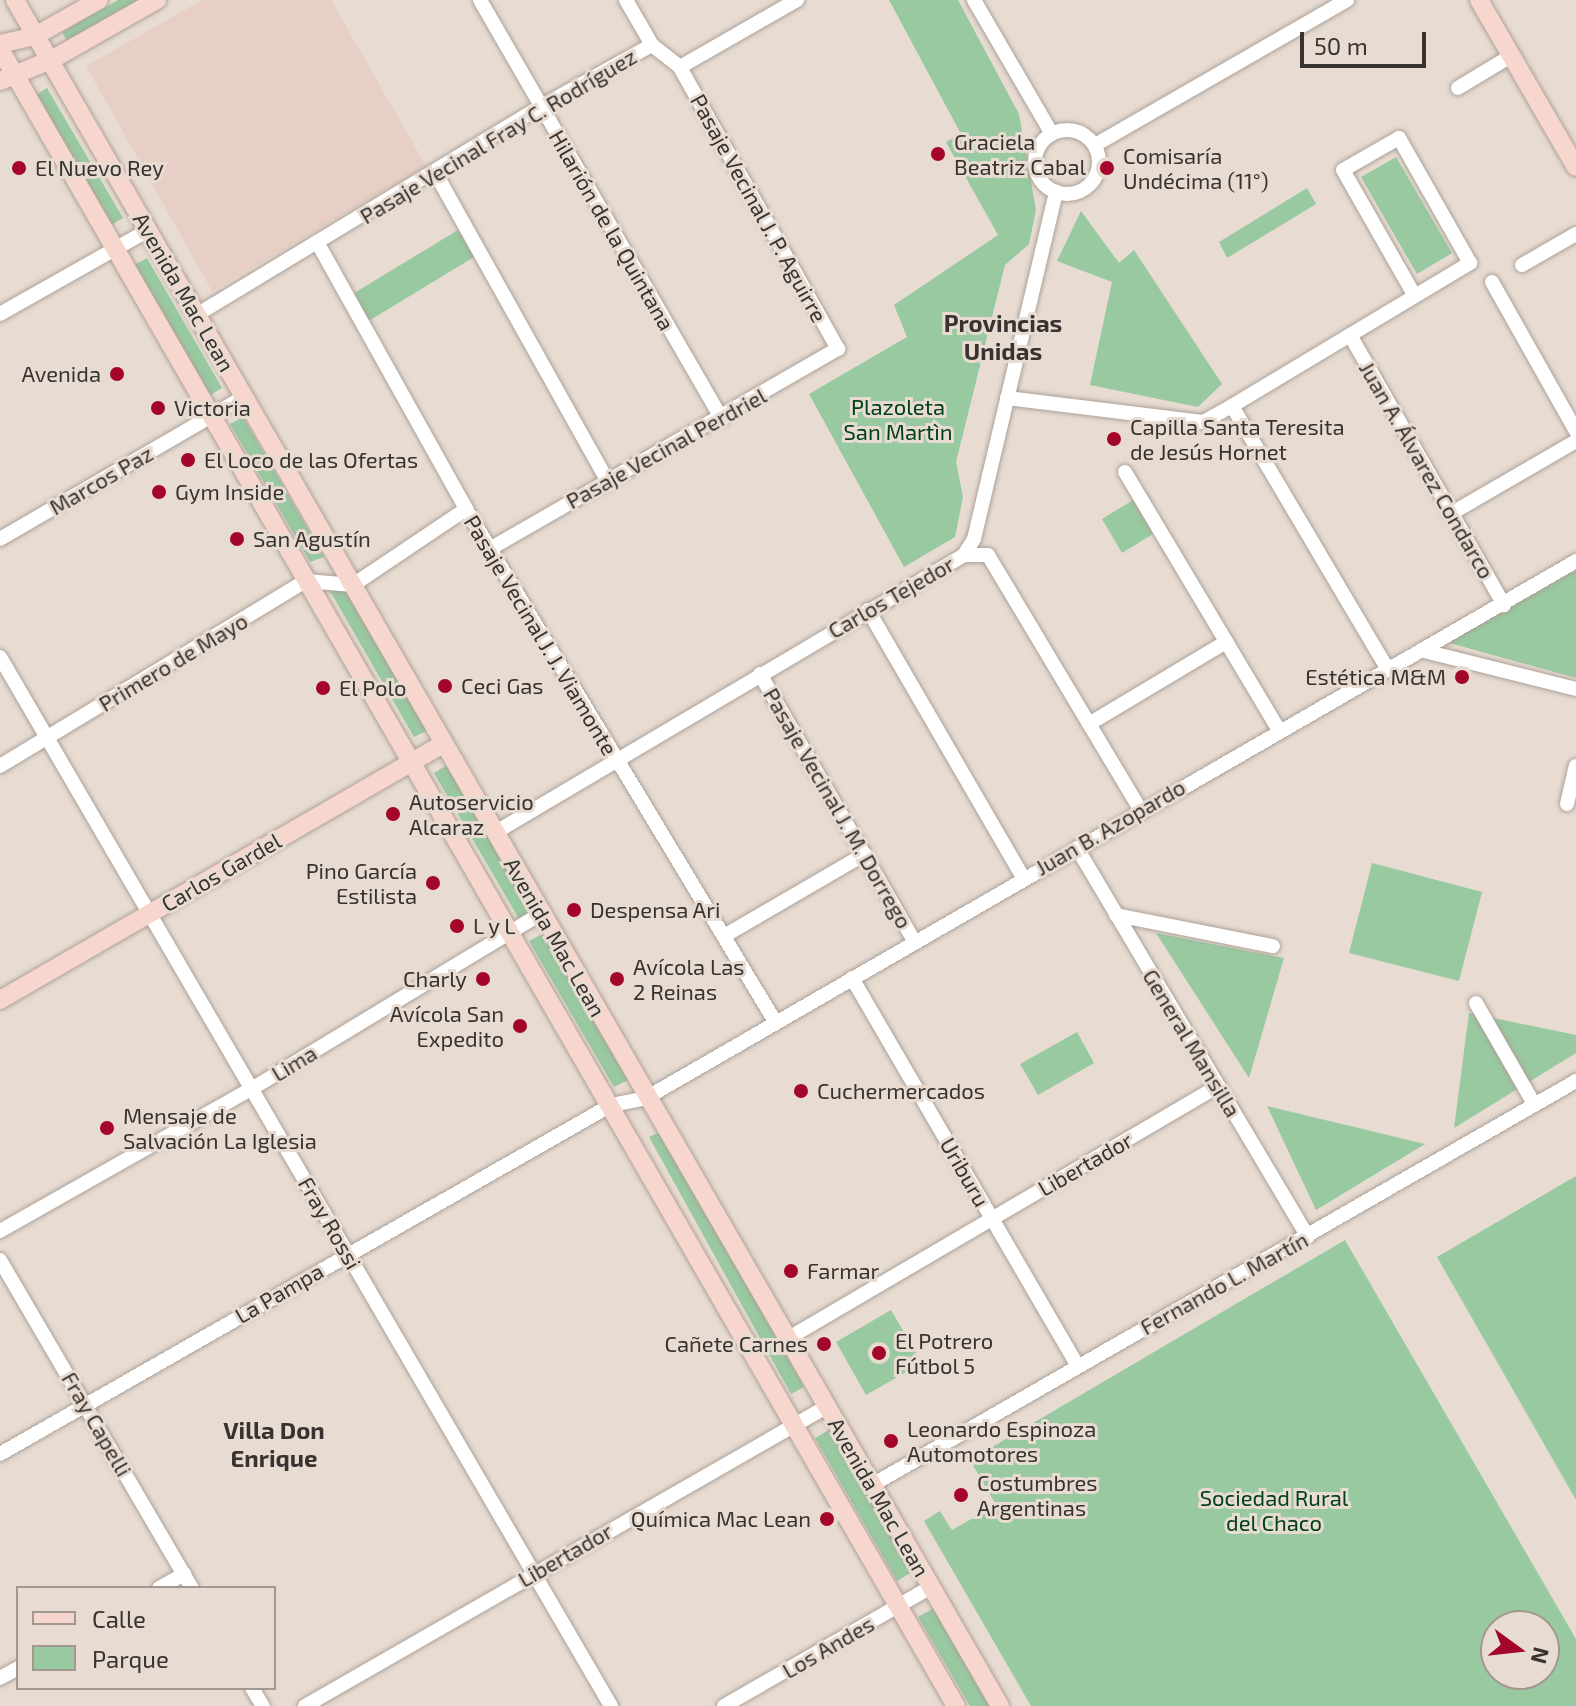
<!DOCTYPE html>
<html>
<head>
<meta charset="utf-8">
<style>
  body { margin:0 }
  #map { position:relative; width:1576px; height:1706px; overflow:hidden; background:#e8dcd2; font-family:"Exo 2",sans-serif }
  div>[style] { position:absolute }
  .education>* { inset:0; background:#e7cfc5 }
  .green>* { inset:0; background:#98c9a0 }
  .roads { filter:drop-shadow(0 0 2px #ada198) drop-shadow(0 0 2px #ada198) }
  .street>* { height:14px; margin:-7px; padding:0 7px; transform-origin:7px; border-radius:7px; background:#fff }
  .street>.ring { margin:-7px; padding:0; box-sizing:content-box; background:none; border:14px solid #fff; border-radius:50% }
  .secondary>* { height:18px; margin:-9px; padding:0 9px; transform-origin:9px; border-radius:9px; background:#f6d6cd }
  .dots>* { width:22px; height:22px; translate:-50% -50%; box-sizing:border-box; border:4px solid #e8dcd2; border-radius:50% }
  span { translate:-50% -50%; white-space:nowrap; text-align:center; line-height:1.15; -webkit-text-stroke:6px #e8dcd2; paint-order:stroke }
  .street-label { font-size:22px; color:#383330 }
  .poi-label { font-size:22px; color:#383330 }
  .left { translate:0 -50%; text-align:left }
  .right { translate:-100% -50%; text-align:right }
  .park-label { font-size:22px; color:#004118 }
  .neighbourhood-label { font-size:24px; color:#383330; font-weight:700 }
  .legend { position:absolute; left:16px; top:1586px; width:260px; height:104px; box-sizing:border-box; background:#e8dcd2; border:2px solid #a29891; margin:0; padding:10px 14px; list-style:none; font-size:24px; color:#383330 }
  .legend li { display:flex; align-items:center; gap:16px; height:40px }
  .legend b { width:40px; border:2px solid #a29891 }
  .north { position:absolute; left:1480px; top:1610px; width:80px; height:80px; box-sizing:border-box; background:#e8dcd2; border:2px solid #a29891; border-radius:50%; rotate:105deg; font-size:22px; font-weight:700; line-height:32px; text-align:center; color:#383330 }
  .north::after { content:''; display:block; margin:auto; width:28px; height:36px; background:#a30628; clip-path:polygon(50% 0,100% 100%,50% 72%,0 100%) }
  .scale { position:absolute; left:1300px; top:32px; width:126px; height:36px; box-sizing:border-box; border:4px solid #383330; border-top:0; padding-left:10px; font-size:24px; line-height:28px; white-space:nowrap; color:#383330; -webkit-text-stroke:6px #e8dcd2; paint-order:stroke }
</style>
</head>
<body>
<div id="map">
  <div class="education">
    <i style="clip-path:polygon(202px 0,331px 0,426px 166px,212px 291px,86px 66px)"></i>
  </div>
  <div class="green">
    <i style="clip-path:polygon(118px 0,140px 0,67px 41px,62px 32px)"></i>
    <i style="clip-path:polygon(889px 0,958px 0,1019px 114px,1036px 210px,1029px 244px,1005px 265px,956px 462px,963px 497px,955px 537px,904px 567px,809px 394px,907px 337px,894px 305px,998px 235px,946px 142px,961px 134px)"></i>
    <i style="clip-path:polygon(47px 88px,123px 218px,111px 225px,36px 95px)"></i>
    <i style="clip-path:polygon(1396px 157px,1452px 253px,1417px 274px,1361px 177px)"></i>
    <i style="clip-path:polygon(1307px 188px,1316px 204px,1227px 258px,1219px 242px)"></i>
    <i style="clip-path:polygon(1081px 211px,1119px 263px,1134px 250px,1222px 384px,1198px 407px,1090px 385px,1112px 282px,1057px 261px)"></i>
    <i style="clip-path:polygon(458px 230px,474px 257px,367px 322px,351px 295px)"></i>
    <i style="clip-path:polygon(147px 258px,222px 388px,210px 395px,134px 265px)"></i>
    <i style="clip-path:polygon(243px 417px,324px 557px,310px 562px,230px 424px)"></i>
    <i style="clip-path:polygon(1133px 500px,1153px 534px,1122px 553px,1102px 519px)"></i>
    <i style="clip-path:polygon(1576px 570px,1576px 678px,1446px 642px)"></i>
    <i style="clip-path:polygon(343px 584px,428px 730px,414px 737px,330px 591px)"></i>
    <i style="clip-path:polygon(447px 765px,532px 911px,519px 919px,434px 773px)"></i>
    <i style="clip-path:polygon(1372px 863px,1482px 892px,1459px 981px,1349px 953px)"></i>
    <i style="clip-path:polygon(1156px 933px,1284px 958px,1249px 1078px)"></i>
    <i style="clip-path:polygon(542px 934px,628px 1080px,614px 1087px,529px 941px)"></i>
    <i style="clip-path:polygon(1469px 1013px,1576px 1035px,1576px 1053px,1454px 1128px)"></i>
    <i style="clip-path:polygon(1077px 1032px,1094px 1063px,1038px 1095px,1020px 1064px)"></i>
    <i style="clip-path:polygon(1267px 1106px,1425px 1144px,1316px 1210px)"></i>
    <i style="clip-path:polygon(662px 1131px,804px 1387px,791px 1394px,649px 1137px)"></i>
    <i style="clip-path:polygon(1576px 1176px,1576px 1500px,1437px 1257px)"></i>
    <i style="clip-path:polygon(evenodd,1345px 1240px,1576px 1639px,1576px 1706px,1031px 1706px,924px 1521px,940px 1511px,952px 1530px,996px 1505px,970px 1460px,1345px 1240px,1496px 1626px,1544px 1626px,1544px 1674px,1496px 1674px,1496px 1626px)"></i>
    <i style="clip-path:polygon(891px 1310px,922px 1363px,866px 1395px,836px 1342px)"></i>
    <i style="clip-path:polygon(829px 1430px,912px 1572px,897px 1581px,815px 1438px)"></i>
    <i style="clip-path:polygon(934px 1608px,990px 1706px,970px 1706px,918px 1617px)"></i>
  </div>
  <div class="roads">
    <div class="street">
      <i style="left:480px;top:0;width:484px;rotate:60deg"></i>
      <i style="left:626px;top:0;width:52px;rotate:60deg"></i>
      <i style="left:974px;top:0;width:155px;rotate:59.8deg"></i>
      <i style="left:1458px;top:88px;width:62px;rotate:-31.1deg"></i>
      <i class="ring" style="left:1035px;top:130px;width:50px;height:50px"></i>
      <i style="left:1095px;top:145px;width:291px;rotate:-29.9deg"></i>
      <i style="left:436px;top:174px;width:353px;rotate:60.8deg"></i>
      <i style="left:317px;top:242px;width:306px;rotate:60.8deg"></i>
      <i style="left:466px;top:509px;width:600px;rotate:58.91deg"></i>
      <i style="left:1522px;top:265px;width:62px;rotate:-29.9deg"></i>
      <i style="left:1492px;top:282px;width:171px;rotate:60.6deg"></i>
      <i style="left:0;top:314px;width:169px;rotate:-29.5deg"></i>
      <i style="left:198px;top:314px;width:400px;rotate:-31.2deg"></i>
      <i style="left:540px;top:107px;width:128px;rotate:-29deg"></i>
      <i style="left:652px;top:45px;width:36px;rotate:38deg"></i>
      <i style="left:680px;top:67px;width:135px;rotate:-29.8deg"></i>
      <i style="left:1350px;top:335px;width:311px;rotate:60.3deg"></i>
      <i style="left:1007px;top:398px;width:197px;rotate:7deg"></i>
      <i style="left:1203px;top:422px;width:33px;rotate:-29deg"></i>
      <i style="left:1232px;top:406px;width:278px;rotate:-31deg"></i>
      <i style="left:1470px;top:263px;width:144px;rotate:-119.6deg"></i>
      <i style="left:1399px;top:138px;width:64px;rotate:150.3deg"></i>
      <i style="left:1343px;top:170px;width:145px;rotate:60.3deg"></i>
      <i style="left:1232px;top:406px;width:307px;rotate:59.4deg"></i>
      <i style="left:1125px;top:472px;width:300px;rotate:59.2deg"></i>
      <i style="left:1452px;top:513px;width:143px;rotate:-30.1deg"></i>
      <i style="left:0;top:539px;width:282px;rotate:-30.2deg"></i>
      <i style="left:493px;top:547px;width:398px;rotate:-29.9deg"></i>
      <i style="left:838px;top:349px;width:323px;rotate:-119.3deg"></i>
      <i style="left:964px;top:555px;width:24px"></i>
      <i style="left:988px;top:555px;width:296px;rotate:59.1deg"></i>
      <i style="left:868px;top:610px;width:309px;rotate:59.9deg"></i>
      <i style="left:1424px;top:651px;width:157px;rotate:14deg"></i>
      <i style="left:0;top:657px;width:1214px;rotate:59.78deg"></i>
      <i style="left:760px;top:674px;width:310px;rotate:60deg"></i>
      <i style="left:1089px;top:724px;width:160px;rotate:-30.9deg"></i>
      <i style="left:0;top:766px;width:358px;rotate:-31.2deg"></i>
      <i style="left:306px;top:581px;width:47px;rotate:4.9deg"></i>
      <i style="left:353px;top:585px;width:136px;rotate:-33.9deg"></i>
      <i style="left:1567px;top:804px;width:39px;rotate:-77deg"></i>
      <i style="left:496px;top:832px;width:544px;rotate:-30.62deg"></i>
      <i style="left:964px;top:555px;width:19px;rotate:-58deg"></i>
      <i style="left:974px;top:539px;width:357px;rotate:-76.7deg"></i>
      <i style="left:1077px;top:848px;width:452px;rotate:59.3deg"></i>
      <i style="left:1116px;top:915px;width:160px;rotate:11.2deg"></i>
      <i style="left:724px;top:936px;width:163px;rotate:-30.2deg"></i>
      <i style="left:852px;top:978px;width:448px;rotate:59.8deg"></i>
      <i style="left:1476px;top:1003px;width:116px;rotate:60.1deg"></i>
      <i style="left:0;top:1231px;width:291px;rotate:-29.5deg"></i>
      <i style="left:253px;top:1088px;width:338px;rotate:-31.2deg"></i>
      <i style="left:0;top:1260px;width:380px;rotate:59.7deg"></i>
      <i style="left:787px;top:1339px;width:500px;rotate:-30.4deg"></i>
      <i style="left:0;top:1454px;width:704px;rotate:-29.73deg"></i>
      <i style="left:611px;top:1105px;width:36px;rotate:-11deg"></i>
      <i style="left:646px;top:1098px;width:1074px;rotate:-30deg"></i>
      <i style="left:872px;top:1485px;width:812px;rotate:-29.85deg"></i>
      <i style="left:159px;top:1588px;width:29px;rotate:-29deg"></i>
      <i style="left:0;top:1678px;width:21px;rotate:-29deg"></i>
      <i style="left:252px;top:1688px;width:21px;rotate:59deg"></i>
      <i style="left:305px;top:1706px;width:601px;rotate:-29.85deg"></i>
      <i style="left:724px;top:1706px;width:239px;rotate:-29.9deg"></i>
    </div>
    <div class="secondary">
      <i style="left:15px;top:0;width:1970px;rotate:60deg"></i>
      <i style="left:1479px;top:0;width:193px;rotate:59.9deg"></i>
      <i style="left:0;top:44px;width:36px;rotate:-13deg"></i>
      <i style="left:35px;top:36px;width:73px;rotate:-29.4deg"></i>
      <i style="left:0;top:49px;width:1913px;rotate:60.02deg"></i>
      <i style="left:0;top:81px;width:57px;rotate:-22.5deg"></i>
      <i style="left:53px;top:59px;width:120px;rotate:-29.6deg"></i>
      <i style="left:0;top:1000px;width:512px;rotate:-30.02deg"></i>
    </div>
  </div>
  <div class="dots">
    <i style="left:938px;top:154px;background:#a30628"></i>
    <i style="left:19px;top:168px;background:#a30628"></i>
    <i style="left:1107px;top:168px;background:#a30628"></i>
    <i style="left:117px;top:374px;background:#a30628"></i>
    <i style="left:158px;top:408px;background:#a30628"></i>
    <i style="left:1114px;top:439px;background:#a30628"></i>
    <i style="left:188px;top:460px;background:#a30628"></i>
    <i style="left:159px;top:492px;background:#a30628"></i>
    <i style="left:237px;top:539px;background:#a30628"></i>
    <i style="left:1462px;top:677px;background:#a30628"></i>
    <i style="left:445px;top:686px;background:#a30628"></i>
    <i style="left:323px;top:688px;background:#a30628"></i>
    <i style="left:393px;top:814px;background:#a30628"></i>
    <i style="left:433px;top:883px;background:#a30628"></i>
    <i style="left:574px;top:910px;background:#a30628"></i>
    <i style="left:457px;top:926px;background:#a30628"></i>
    <i style="left:483px;top:979px;background:#a30628"></i>
    <i style="left:617px;top:979px;background:#a30628"></i>
    <i style="left:520px;top:1026px;background:#a30628"></i>
    <i style="left:801px;top:1091px;background:#a30628"></i>
    <i style="left:107px;top:1128px;background:#a30628"></i>
    <i style="left:791px;top:1271px;background:#a30628"></i>
    <i style="left:824px;top:1344px;background:#a30628"></i>
    <i style="left:879px;top:1353px;background:#a30628"></i>
    <i style="left:891px;top:1441px;background:#a30628"></i>
    <i style="left:961px;top:1495px;background:#a30628"></i>
    <i style="left:827px;top:1519px;background:#a30628"></i>
  </div>
  <div class="street-label">
    <span style="left:498px;top:136px;rotate:-31deg">Pasaje Vecinal Fray C. Rodríguez</span>
    <span style="left:759px;top:208px;rotate:61deg">Pasaje Vecinal J. P. Aguirre</span>
    <span style="left:612px;top:230px;rotate:60deg">Hilarión de la Quintana</span>
    <span style="left:184px;top:292px;rotate:60deg">Avenida Mac Lean</span>
    <span style="left:666px;top:448px;rotate:-29deg">Pasaje Vecinal Perdriel</span>
    <span style="left:1427px;top:470px;rotate:60deg">Juan A. Álvarez Condarco</span>
    <span style="left:101px;top:480px;rotate:-30deg">Marcos Paz</span>
    <span style="left:891px;top:597px;rotate:-30deg">Carlos Tejedor</span>
    <span style="left:541px;top:635px;rotate:59deg">Pasaje Vecinal J. J. Viamonte</span>
    <span style="left:173px;top:662px;rotate:-31deg">Primero de Mayo</span>
    <span style="left:838px;top:808px;rotate:60deg">Pasaje Vecinal J. M. Dorrego</span>
    <span style="left:1110px;top:827px;rotate:-30deg">Juan B. Azopardo</span>
    <span style="left:221px;top:872px;rotate:-30deg">Carlos Gardel</span>
    <span style="left:555px;top:937px;rotate:60deg">Avenida Mac Lean</span>
    <span style="left:1192px;top:1043px;rotate:59deg">General Mansilla</span>
    <span style="left:294px;top:1063px;rotate:-31deg">Lima</span>
    <span style="left:1085px;top:1164px;rotate:-30deg">Libertador</span>
    <span style="left:965px;top:1172px;rotate:60deg">Uriburu</span>
    <span style="left:330px;top:1223px;rotate:60deg">Fray Rossi</span>
    <span style="left:1224px;top:1283px;rotate:-29deg">Fernando L. Martín</span>
    <span style="left:279px;top:1293px;rotate:-30deg">La Pampa</span>
    <span style="left:97px;top:1424px;rotate:60deg">Fray Capelli</span>
    <span style="left:879px;top:1497px;rotate:60deg">Avenida Mac Lean</span>
    <span style="left:565px;top:1555px;rotate:-30deg">Libertador</span>
    <span style="left:828px;top:1647px;rotate:-30deg">Los Andes</span>
  </div>
  <div class="poi-label">
    <span class="left" style="left:954px;top:154px">Graciela<br>Beatriz Cabal</span>
    <span class="left" style="left:1123px;top:168px">Comisaría<br>Undécima (11°)</span>
    <span class="left" style="left:35px;top:168px">El Nuevo Rey</span>
    <span class="right" style="left:101px;top:374px">Avenida</span>
    <span class="left" style="left:174px;top:408px">Victoria</span>
    <span class="left" style="left:1130px;top:439px">Capilla Santa Teresita<br>de Jesús Hornet</span>
    <span class="left" style="left:204px;top:460px">El Loco de las Ofertas</span>
    <span class="left" style="left:175px;top:492px">Gym Inside</span>
    <span class="left" style="left:253px;top:539px">San Agustín</span>
    <span class="right" style="left:1446px;top:677px">Estética M&amp;M</span>
    <span class="left" style="left:461px;top:686px">Ceci Gas</span>
    <span class="left" style="left:339px;top:688px">El Polo</span>
    <span class="left" style="left:409px;top:814px">Autoservicio<br>Alcaraz</span>
    <span class="right" style="left:417px;top:883px">Pino García<br>Estilista</span>
    <span class="left" style="left:590px;top:910px">Despensa Ari</span>
    <span class="left" style="left:473px;top:926px">L y L</span>
    <span class="left" style="left:633px;top:979px">Avícola Las<br>2 Reinas</span>
    <span class="right" style="left:467px;top:979px">Charly</span>
    <span class="right" style="left:504px;top:1026px">Avícola San<br>Expedito</span>
    <span class="left" style="left:817px;top:1091px">Cuchermercados</span>
    <span class="left" style="left:123px;top:1128px">Mensaje de<br>Salvación La Iglesia</span>
    <span class="left" style="left:807px;top:1271px">Farmar</span>
    <span class="left" style="left:895px;top:1353px">El Potrero<br>Fútbol 5</span>
    <span class="right" style="left:808px;top:1344px">Cañete Carnes</span>
    <span class="left" style="left:907px;top:1441px">Leonardo Espinoza<br>Automotores</span>
    <span class="left" style="left:977px;top:1495px">Costumbres<br>Argentinas</span>
    <span class="right" style="left:811px;top:1519px">Química Mac Lean</span>
  </div>
  <div class="park-label">
    <span style="left:898px;top:419px">Plazoleta<br>San Martìn</span>
    <span style="left:1274px;top:1510px">Sociedad Rural<br>del Chaco</span>
  </div>
  <div class="neighbourhood-label">
    <span style="left:1003px;top:337px">Provincias<br>Unidas</span>
    <span style="left:274px;top:1444px">Villa Don<br>Enrique</span>
  </div>
  <ul class="legend">
  <li><b style="height:10px;background:#f6d6cd"></b>Calle</li>
  <li><b style="height:22px;background:#98c9a0"></b>Parque</li>
  </ul>
  <div class="north">N</div>
  <div class="scale">50 m</div>
</div>
</body>
</html>
